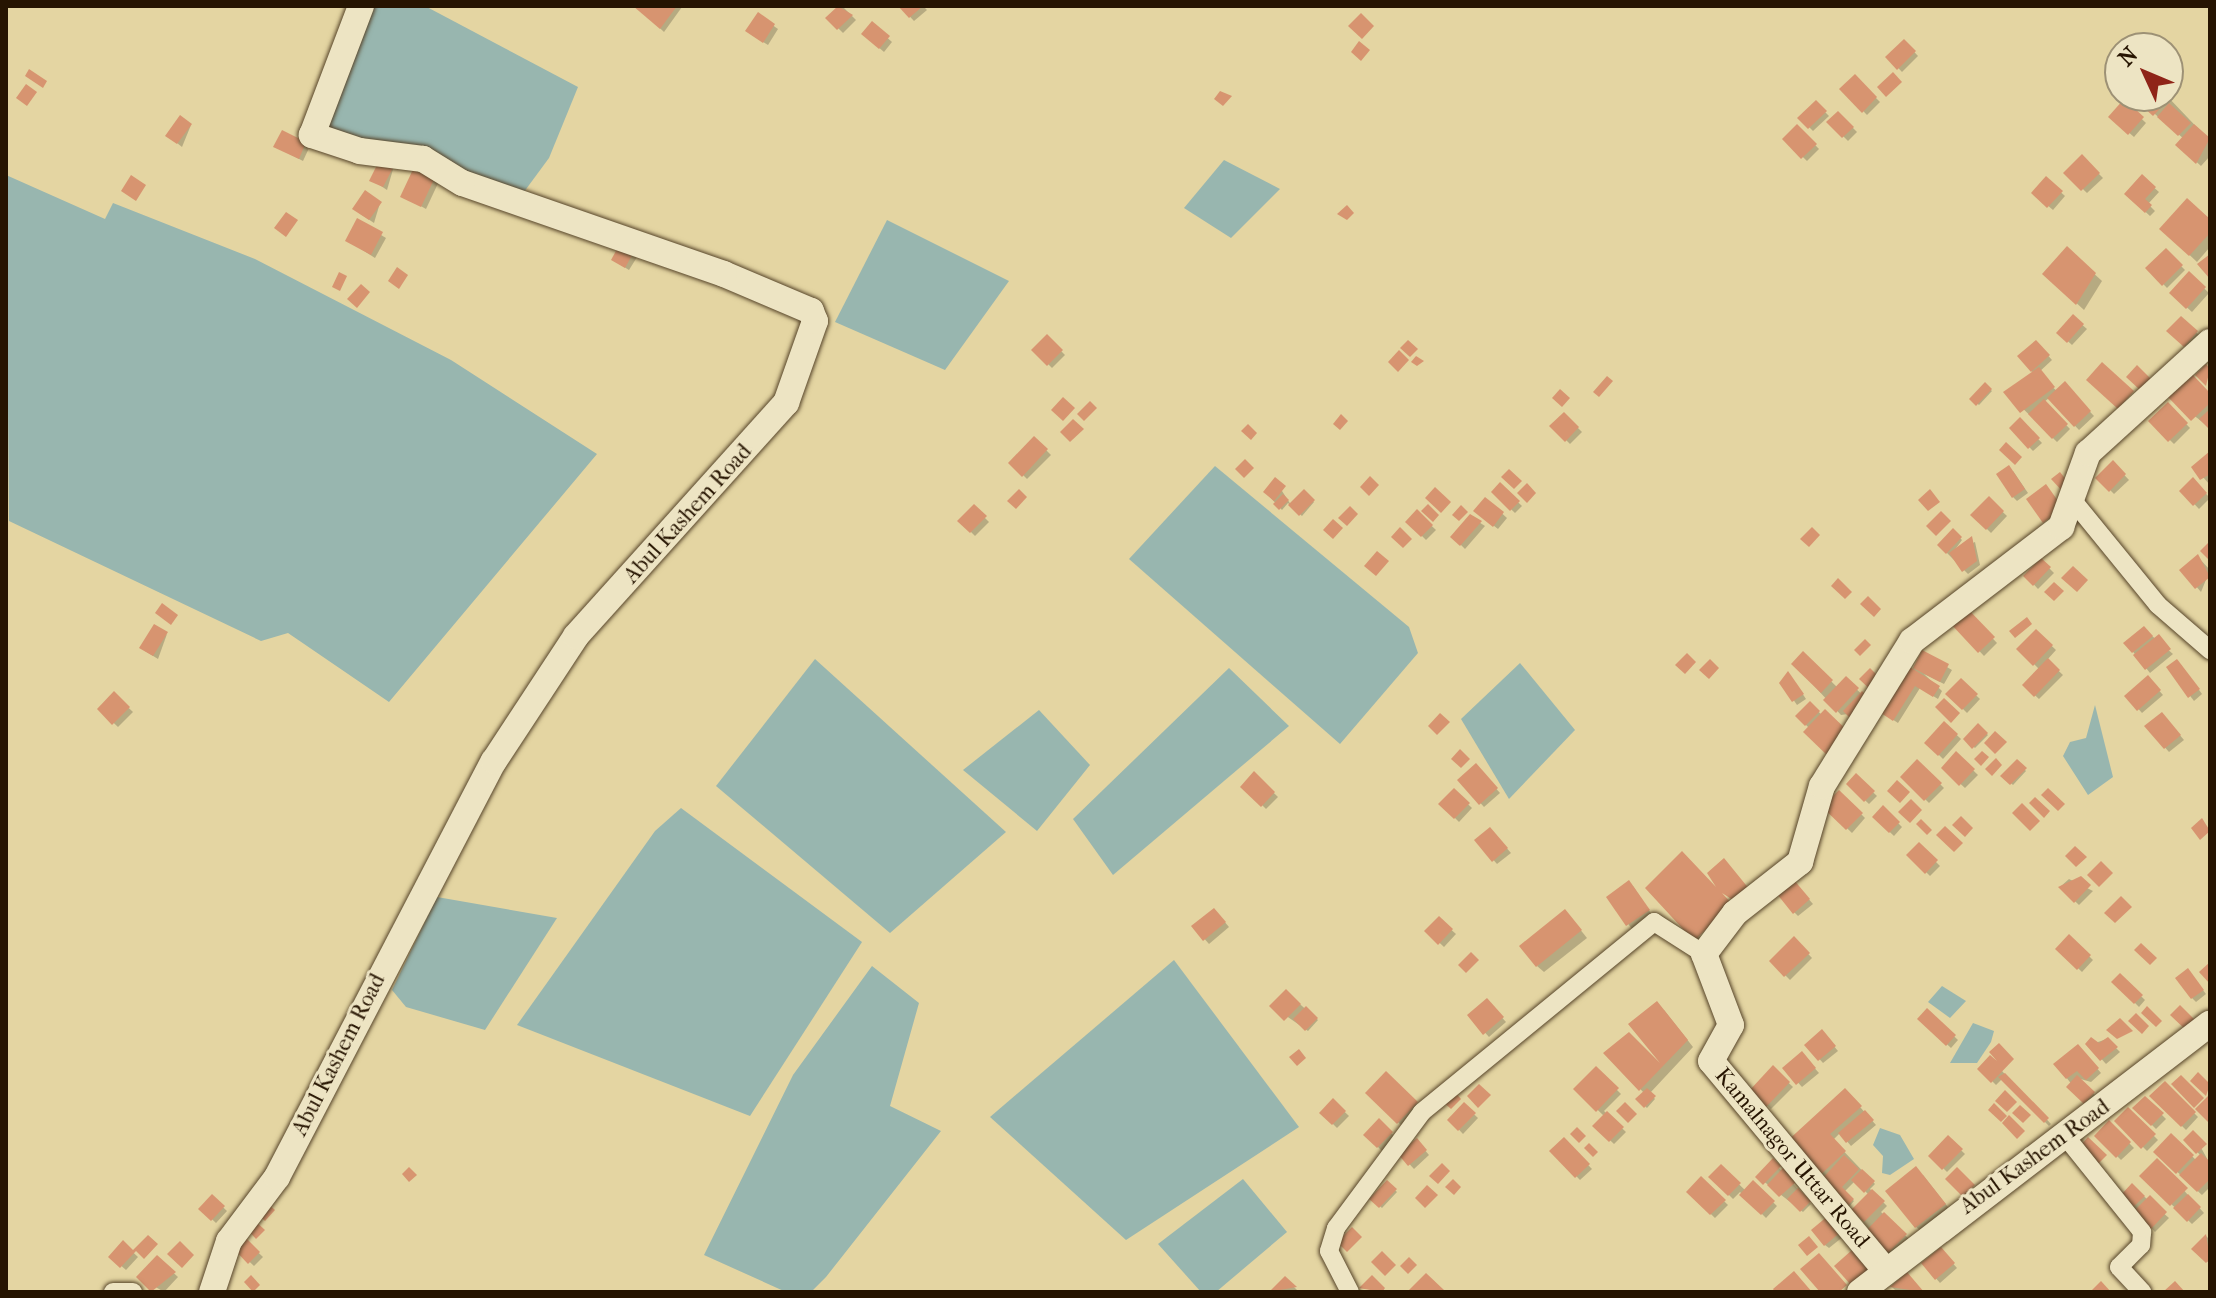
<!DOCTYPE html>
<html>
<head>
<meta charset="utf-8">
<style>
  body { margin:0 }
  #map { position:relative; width:2216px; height:1298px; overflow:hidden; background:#e4d5a2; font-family:"IM FELL French Canon",serif }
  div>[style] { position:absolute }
  .water>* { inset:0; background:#98b6af }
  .shadow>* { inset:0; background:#0003 }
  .building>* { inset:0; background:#d79470 }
  .roads { filter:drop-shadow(0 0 2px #564429) drop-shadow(0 0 2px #564429) }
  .street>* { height:18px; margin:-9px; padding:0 9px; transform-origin:9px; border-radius:9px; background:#ede4c3 }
  .secondary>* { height:26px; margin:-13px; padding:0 13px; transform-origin:13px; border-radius:13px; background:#ede4c3 }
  span { translate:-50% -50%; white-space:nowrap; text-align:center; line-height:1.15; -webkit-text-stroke:6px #ede4c3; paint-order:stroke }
  .street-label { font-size:22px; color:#261401 }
  .frame { position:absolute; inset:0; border:8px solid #261401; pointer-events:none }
  .north { position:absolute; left:2104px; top:32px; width:80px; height:80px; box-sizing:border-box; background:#ede4c3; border:2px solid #9d9175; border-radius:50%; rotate:314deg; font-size:22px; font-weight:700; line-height:32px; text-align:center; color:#261401 }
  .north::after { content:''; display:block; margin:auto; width:28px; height:36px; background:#8f2418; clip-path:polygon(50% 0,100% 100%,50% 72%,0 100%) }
</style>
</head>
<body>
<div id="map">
  <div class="water">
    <i style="clip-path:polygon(371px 6px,425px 6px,578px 87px,549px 158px,521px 196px,319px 127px)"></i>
    <i style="clip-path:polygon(1224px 160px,1280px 189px,1231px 238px,1184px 208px)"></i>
    <i style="clip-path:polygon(6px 175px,105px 219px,113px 203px,255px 259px,451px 360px,597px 454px,389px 702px,288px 633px,261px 641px,9px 521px)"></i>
    <i style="clip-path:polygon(887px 220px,1009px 281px,945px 370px,835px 322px)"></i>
    <i style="clip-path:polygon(1215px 466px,1409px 627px,1418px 653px,1340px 744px,1129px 559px)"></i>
    <i style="clip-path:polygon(815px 659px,1006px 832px,890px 933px,716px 786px)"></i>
    <i style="clip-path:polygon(1520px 663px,1575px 730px,1509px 799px,1461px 719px)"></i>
    <i style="clip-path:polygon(1229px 668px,1289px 726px,1113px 875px,1073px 819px)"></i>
    <i style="clip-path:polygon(2095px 705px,2113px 777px,2088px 795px,2063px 756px,2070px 742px,2086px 738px)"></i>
    <i style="clip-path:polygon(1039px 710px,1090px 765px,1037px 831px,963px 770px)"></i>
    <i style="clip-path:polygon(681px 808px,862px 942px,750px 1116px,517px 1025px,655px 831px)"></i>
    <i style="clip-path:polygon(437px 897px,557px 918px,485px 1030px,406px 1007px,392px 990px)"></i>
    <i style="clip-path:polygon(1174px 960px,1299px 1127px,1126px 1240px,990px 1117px)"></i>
    <i style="clip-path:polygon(872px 966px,919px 1003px,890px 1106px,941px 1131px,826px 1277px,811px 1292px,786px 1292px,704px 1255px,793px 1075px)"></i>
    <i style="clip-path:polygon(1942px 986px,1966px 1001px,1950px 1018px,1928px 1002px)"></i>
    <i style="clip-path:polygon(1973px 1023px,1994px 1031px,1991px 1042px,1977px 1063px,1950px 1063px)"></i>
    <i style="clip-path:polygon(1880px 1128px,1900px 1135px,1914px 1159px,1890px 1175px,1882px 1173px,1883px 1156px,1873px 1145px)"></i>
    <i style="clip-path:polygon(1243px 1179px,1287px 1232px,1216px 1292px,1201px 1292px,1158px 1244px)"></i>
  </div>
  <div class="shadow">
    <i style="clip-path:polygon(636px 6px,681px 6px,682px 7px,664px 32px)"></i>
    <i style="clip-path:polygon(842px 6px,856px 20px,843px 33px,828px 18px)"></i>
    <i style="clip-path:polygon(900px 6px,923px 6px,927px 10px,914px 21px)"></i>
    <i style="clip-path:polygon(758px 15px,778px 29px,768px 45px,752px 35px)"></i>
    <i style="clip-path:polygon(872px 24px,892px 42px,884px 52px,863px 34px)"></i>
    <i style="clip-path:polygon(1904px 41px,1918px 56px,1902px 72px,1888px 57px)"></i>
    <i style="clip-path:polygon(1855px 77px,1880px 102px,1867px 115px,1842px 89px)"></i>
    <i style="clip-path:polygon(2134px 96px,2167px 96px,2210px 141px,2210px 156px,2201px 166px,2178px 145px,2184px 139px)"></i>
    <i style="clip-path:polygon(2124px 102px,2146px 123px,2134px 137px,2111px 117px)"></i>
    <i style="clip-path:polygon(1816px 103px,1829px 116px,1813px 131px,1800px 118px)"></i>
    <i style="clip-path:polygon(1838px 113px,1857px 132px,1848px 141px,1829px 122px)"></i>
    <i style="clip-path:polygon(191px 125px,182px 147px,172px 139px)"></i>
    <i style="clip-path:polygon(1797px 126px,1819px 149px,1807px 161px,1784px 139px)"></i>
    <i style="clip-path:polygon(283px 133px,309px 148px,303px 161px,276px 147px)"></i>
    <i style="clip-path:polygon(2082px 157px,2103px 178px,2087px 193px,2066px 173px)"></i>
    <i style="clip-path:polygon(418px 164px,441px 177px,426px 209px,403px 196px)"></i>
    <i style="clip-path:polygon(394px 166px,387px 190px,372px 180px)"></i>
    <i style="clip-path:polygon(2142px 177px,2159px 192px,2148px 204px,2155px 211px,2150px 216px,2126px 194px)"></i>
    <i style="clip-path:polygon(2046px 179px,2065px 196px,2053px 210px,2033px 193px)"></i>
    <i style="clip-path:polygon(380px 203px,374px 223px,359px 213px)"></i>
    <i style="clip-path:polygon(358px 221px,386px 238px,375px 258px,347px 240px)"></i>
    <i style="clip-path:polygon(2210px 222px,2210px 247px,2197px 262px,2162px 229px)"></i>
    <i style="clip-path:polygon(2067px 249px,2102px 281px,2084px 310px,2045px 274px)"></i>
    <i style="clip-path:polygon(2166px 251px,2185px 270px,2167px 288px,2148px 268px)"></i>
    <i style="clip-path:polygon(639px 254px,629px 270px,613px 260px)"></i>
    <i style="clip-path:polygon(2189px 274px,2209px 293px,2192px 312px,2171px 293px)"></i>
    <i style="clip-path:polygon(2073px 317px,2087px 329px,2072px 345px,2059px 333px)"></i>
    <i style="clip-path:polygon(2181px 318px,2201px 337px,2189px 350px,2169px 331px)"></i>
    <i style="clip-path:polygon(1047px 337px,1065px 355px,1052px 368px,1034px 350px)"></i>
    <i style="clip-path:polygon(2036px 342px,2052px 360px,2037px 374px,2057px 391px,2064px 384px,2094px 416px,2079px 430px,2049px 398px,2044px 402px,2070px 429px,2057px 442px,2006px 392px,2034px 374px,2020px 357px)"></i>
    <i style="clip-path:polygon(1985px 385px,1992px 391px,1979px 405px,1972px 399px)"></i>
    <i style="clip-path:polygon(2210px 395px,2210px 428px,2169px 396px)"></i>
    <i style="clip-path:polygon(2168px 405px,2190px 428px,2174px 444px,2151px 422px)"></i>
    <i style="clip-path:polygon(1564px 414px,1582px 432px,1570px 444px,1552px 426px)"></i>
    <i style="clip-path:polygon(2020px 420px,2042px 443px,2033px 451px,2011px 428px)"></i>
    <i style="clip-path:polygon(1034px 438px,1051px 455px,1027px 479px,1011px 463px)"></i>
    <i style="clip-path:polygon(2210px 454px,2210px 485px,2194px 467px)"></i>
    <i style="clip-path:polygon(2113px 463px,2129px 480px,2114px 494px,2098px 478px)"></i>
    <i style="clip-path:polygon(2013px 471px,2028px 493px,2017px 501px,2013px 497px)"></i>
    <i style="clip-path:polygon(1275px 480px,1291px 505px,1304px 492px,1314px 502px,1302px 516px,1288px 503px,1282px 510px,1265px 492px)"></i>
    <i style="clip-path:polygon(2193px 480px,2210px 498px,2199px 509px,2182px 491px)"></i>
    <i style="clip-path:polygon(1500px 485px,1522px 506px,1515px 513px,1493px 492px)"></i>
    <i style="clip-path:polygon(1486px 499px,1507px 518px,1498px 529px,1480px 515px)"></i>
    <i style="clip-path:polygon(1989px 499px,2007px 516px,1991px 533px,1973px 515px)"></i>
    <i style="clip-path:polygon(974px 507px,989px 522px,975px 536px,960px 521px)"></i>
    <i style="clip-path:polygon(1417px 512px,1436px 530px,1426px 540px,1408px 522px)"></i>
    <i style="clip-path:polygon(1471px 517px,1485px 526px,1465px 549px,1453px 537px)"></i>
    <i style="clip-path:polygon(1953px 531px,1962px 540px,1954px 551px,1975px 542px,1980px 565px,1968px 574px,1939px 545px)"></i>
    <i style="clip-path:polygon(2198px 557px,2210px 570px,2201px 592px,2182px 570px)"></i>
    <i style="clip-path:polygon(2041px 560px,2054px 573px,2038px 589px,2026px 576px)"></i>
    <i style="clip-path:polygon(1965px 609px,1997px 643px,1984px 656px,1952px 622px)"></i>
    <i style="clip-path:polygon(2144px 629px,2173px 654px,2150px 673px,2126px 643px)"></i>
    <i style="clip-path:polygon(2036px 631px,2056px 650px,2047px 660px,2063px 675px,2039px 699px,2024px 685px,2039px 669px,2019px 649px)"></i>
    <i style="clip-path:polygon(167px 634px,158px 659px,145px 651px)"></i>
    <i style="clip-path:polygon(1923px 653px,1952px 670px,1944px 684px,1924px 674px,1942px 691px,1938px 699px,1920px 688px,1898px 723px,1883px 713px)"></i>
    <i style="clip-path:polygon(1803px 654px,1838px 688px,1846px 679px,1878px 710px,1841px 715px,1794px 664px)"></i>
    <i style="clip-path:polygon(2181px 665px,2202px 694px,2194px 701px,2168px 667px)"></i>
    <i style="clip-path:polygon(1792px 678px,1806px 699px,1797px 705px,1782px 683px)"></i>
    <i style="clip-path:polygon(2148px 678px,2163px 695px,2142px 713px,2127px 696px)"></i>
    <i style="clip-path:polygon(1961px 681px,1980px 699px,1967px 713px,1948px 694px)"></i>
    <i style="clip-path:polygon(114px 694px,133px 712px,118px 727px,99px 709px)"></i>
    <i style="clip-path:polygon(1810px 704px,1822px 715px,1809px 728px,1797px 716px)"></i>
    <i style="clip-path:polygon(2162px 714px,2184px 740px,2169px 752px,2147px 727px)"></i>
    <i style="clip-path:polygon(1945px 724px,1961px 739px,1943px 759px,1927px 743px)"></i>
    <i style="clip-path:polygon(1978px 726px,1988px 735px,1975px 748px,1965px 739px)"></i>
    <i style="clip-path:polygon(1956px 754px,1978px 775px,1965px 788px,1943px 768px)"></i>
    <i style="clip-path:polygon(1918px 762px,1944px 788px,1929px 803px,1903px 777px)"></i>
    <i style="clip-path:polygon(2017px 762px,2026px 771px,2013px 785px,2003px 776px)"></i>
    <i style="clip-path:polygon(1476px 766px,1500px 793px,1484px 807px,1460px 780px)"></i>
    <i style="clip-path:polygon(1254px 774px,1278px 797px,1266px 809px,1243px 786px)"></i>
    <i style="clip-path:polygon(1856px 776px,1877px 796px,1869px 804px,1848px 784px)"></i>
    <i style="clip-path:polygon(1454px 791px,1472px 808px,1459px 822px,1441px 804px)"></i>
    <i style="clip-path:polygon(1839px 792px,1865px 818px,1852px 833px,1825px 807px)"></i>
    <i style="clip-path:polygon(1883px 808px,1902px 827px,1894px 836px,1874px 817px)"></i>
    <i style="clip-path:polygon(1490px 829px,1511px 853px,1497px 864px,1476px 840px)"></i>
    <i style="clip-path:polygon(1919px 845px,1940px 866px,1930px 876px,1909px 855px)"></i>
    <i style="clip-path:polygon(2069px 879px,2093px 891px,2079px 905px,2060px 887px)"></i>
    <i style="clip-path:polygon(1633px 886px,1652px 915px,1632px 929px,1608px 897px)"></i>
    <i style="clip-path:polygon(1798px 887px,1813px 904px,1798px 916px,1794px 912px)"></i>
    <i style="clip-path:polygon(1218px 914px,1229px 927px,1209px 944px,1194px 927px)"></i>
    <i style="clip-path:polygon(1571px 918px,1587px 938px,1544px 972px,1537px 966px)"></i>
    <i style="clip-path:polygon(1439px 919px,1456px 934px,1444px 947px,1427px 931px)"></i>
    <i style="clip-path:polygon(2069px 937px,2093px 960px,2082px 972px,2058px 949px)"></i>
    <i style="clip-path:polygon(1794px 939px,1812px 958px,1790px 980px,1771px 961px)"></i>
    <i style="clip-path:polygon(2191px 975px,2206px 994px,2196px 1002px,2192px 998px)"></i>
    <i style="clip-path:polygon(2120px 976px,2145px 1000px,2139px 1007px,2114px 982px)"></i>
    <i style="clip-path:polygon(1286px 992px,1318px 1020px,1308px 1031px,1272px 1006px)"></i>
    <i style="clip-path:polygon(1486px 1000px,1506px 1022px,1489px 1037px,1469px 1015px)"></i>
    <i style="clip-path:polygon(1664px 1010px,1693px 1047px,1650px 1093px,1655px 1099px,1647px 1108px,1638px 1099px,1644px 1093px,1606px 1053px,1660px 1065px)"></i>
    <i style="clip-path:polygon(1927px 1011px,1958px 1040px,1951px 1048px,1920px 1019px)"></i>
    <i style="clip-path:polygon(1822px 1032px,1838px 1051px,1823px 1063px,1807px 1045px)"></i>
    <i style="clip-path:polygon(2107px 1039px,2120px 1052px,2106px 1064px,2089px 1045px)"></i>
    <i style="clip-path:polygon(2078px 1046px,2101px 1073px,2091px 1082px,2077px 1078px,2098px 1098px,2089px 1107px,2056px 1064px)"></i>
    <i style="clip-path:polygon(1802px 1054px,1819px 1073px,1802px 1087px,1785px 1068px)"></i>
    <i style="clip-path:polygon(1990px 1058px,2051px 1124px,2049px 1126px,2002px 1079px,1996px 1085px,1980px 1069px)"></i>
    <i style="clip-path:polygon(1773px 1068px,1793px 1087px,1771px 1109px,1752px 1091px)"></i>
    <i style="clip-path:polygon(1596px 1069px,1621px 1094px,1604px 1111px,1626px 1132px,1614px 1144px,1595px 1126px,1604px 1116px,1576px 1089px)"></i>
    <i style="clip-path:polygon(1386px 1074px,1421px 1108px,1403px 1127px,1368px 1093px)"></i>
    <i style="clip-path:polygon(2165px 1084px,2198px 1117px,2186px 1130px,2152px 1096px)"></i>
    <i style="clip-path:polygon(1845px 1090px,1876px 1125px,1851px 1146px,1840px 1133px,1833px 1140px,1875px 1184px,1870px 1189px,1887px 1206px,1881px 1212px,1909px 1239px,1891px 1258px,1854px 1210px,1869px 1195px,1855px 1181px,1844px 1192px,1854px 1201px,1847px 1209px,1788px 1143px)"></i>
    <i style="clip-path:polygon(2145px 1098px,2166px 1119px,2156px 1129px,2135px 1108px)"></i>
    <i style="clip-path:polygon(1333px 1101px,1349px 1116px,1337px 1128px,1322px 1113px)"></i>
    <i style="clip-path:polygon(1464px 1105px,1478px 1118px,1463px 1134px,1450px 1120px)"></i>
    <i style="clip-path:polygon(2128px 1110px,2158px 1140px,2147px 1151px,2117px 1121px)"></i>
    <i style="clip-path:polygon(1379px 1121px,1395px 1137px,1382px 1151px,1366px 1135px)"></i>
    <i style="clip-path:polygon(2109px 1123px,2134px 1148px,2121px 1160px,2097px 1136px)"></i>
    <i style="clip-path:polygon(2193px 1133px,2210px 1164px,2210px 1187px,2202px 1195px,2156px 1152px,2171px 1136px,2196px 1160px,2201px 1156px,2186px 1140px)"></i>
    <i style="clip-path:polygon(1948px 1138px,1965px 1154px,1947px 1172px,1931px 1156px)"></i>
    <i style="clip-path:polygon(1564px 1140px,1592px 1169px,1580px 1180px,1552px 1151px)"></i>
    <i style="clip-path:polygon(1417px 1141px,1429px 1155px,1414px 1169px,1401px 1155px)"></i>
    <i style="clip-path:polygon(2157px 1160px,2204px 1213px,2192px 1224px,2142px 1176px)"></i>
    <i style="clip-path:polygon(1773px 1161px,1811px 1204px,1803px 1212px,1758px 1177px)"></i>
    <i style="clip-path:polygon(1721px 1167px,1746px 1191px,1753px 1183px,1777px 1206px,1766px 1218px,1740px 1192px,1733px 1199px,1711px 1177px)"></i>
    <i style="clip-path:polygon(1923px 1175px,1951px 1211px,1923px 1233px,1916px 1227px)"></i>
    <i style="clip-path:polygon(1701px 1179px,1728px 1205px,1715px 1218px,1688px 1192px)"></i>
    <i style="clip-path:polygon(1387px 1183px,1397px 1192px,1382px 1208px,1372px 1199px)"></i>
    <i style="clip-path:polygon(2132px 1186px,2169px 1218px,2155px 1232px,2122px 1196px)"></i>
    <i style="clip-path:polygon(212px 1197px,227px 1211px,216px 1223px,201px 1209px)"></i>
    <i style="clip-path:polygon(1829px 1218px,1844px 1236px,1829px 1248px,1825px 1245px)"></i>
    <i style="clip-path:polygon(2206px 1236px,2210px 1240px,2210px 1264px,2194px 1249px)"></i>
    <i style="clip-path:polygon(244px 1239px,263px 1257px,254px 1266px,235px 1248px)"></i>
    <i style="clip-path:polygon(123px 1243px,138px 1257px,126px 1270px,111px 1257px)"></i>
    <i style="clip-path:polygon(1941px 1250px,1957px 1268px,1940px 1283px,1924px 1264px)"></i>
    <i style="clip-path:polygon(157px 1258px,178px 1277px,164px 1292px,139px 1277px)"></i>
    <i style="clip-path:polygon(1907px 1274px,1923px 1292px,1897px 1292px,1892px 1287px)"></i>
    <i style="clip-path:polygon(1426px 1275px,1443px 1292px,1410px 1292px)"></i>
    <i style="clip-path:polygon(1372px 1278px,1385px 1291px,1384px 1292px,1362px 1288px)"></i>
    <i style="clip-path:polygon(1285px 1279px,1295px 1288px,1299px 1292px,1272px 1292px)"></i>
  </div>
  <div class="building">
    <i style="clip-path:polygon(633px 6px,677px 6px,660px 29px)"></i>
    <i style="clip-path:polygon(838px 6px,853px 15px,837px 30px,825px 18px)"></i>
    <i style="clip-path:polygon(898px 6px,923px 6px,909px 18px)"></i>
    <i style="clip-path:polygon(758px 12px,775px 24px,763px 43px,745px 31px)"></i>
    <i style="clip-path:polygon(1361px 13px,1374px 26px,1362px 39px,1348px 26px)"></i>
    <i style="clip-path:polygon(872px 21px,890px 36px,879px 49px,861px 34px)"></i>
    <i style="clip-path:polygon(1904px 39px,1916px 51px,1897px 70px,1885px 57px)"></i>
    <i style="clip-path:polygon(1359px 41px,1370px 50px,1361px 61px,1351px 52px)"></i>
    <i style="clip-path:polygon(29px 69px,47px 81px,43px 88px,25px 76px)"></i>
    <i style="clip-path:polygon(1893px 72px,1902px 82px,1886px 97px,1877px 87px)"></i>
    <i style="clip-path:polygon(1855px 74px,1877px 97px,1862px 113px,1839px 89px)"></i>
    <i style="clip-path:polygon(26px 84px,37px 92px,27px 106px,16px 98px)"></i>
    <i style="clip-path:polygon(1220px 91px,1232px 96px,1223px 106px,1214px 99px)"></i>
    <i style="clip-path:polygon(2131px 96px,2172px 96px,2153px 116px)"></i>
    <i style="clip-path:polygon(2124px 99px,2144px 117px,2128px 135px,2108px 117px)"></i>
    <i style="clip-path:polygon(1816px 100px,1827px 111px,1808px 129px,1797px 118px)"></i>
    <i style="clip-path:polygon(2169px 103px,2191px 123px,2178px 136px,2157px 117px)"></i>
    <i style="clip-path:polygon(1838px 111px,1854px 127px,1842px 138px,1826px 122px)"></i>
    <i style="clip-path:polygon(180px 115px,192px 124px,177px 144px,165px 136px)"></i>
    <i style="clip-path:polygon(1797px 124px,1817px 144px,1801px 159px,1782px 139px)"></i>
    <i style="clip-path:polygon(2194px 124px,2210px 138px,2196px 164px,2175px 145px)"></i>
    <i style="clip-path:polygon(282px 130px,306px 142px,299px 159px,273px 147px)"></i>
    <i style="clip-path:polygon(2082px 154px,2100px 173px,2081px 191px,2063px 173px)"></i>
    <i style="clip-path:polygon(381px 157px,395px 164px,383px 187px,369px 181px)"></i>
    <i style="clip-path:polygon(417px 161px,438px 171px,421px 207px,400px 197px)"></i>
    <i style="clip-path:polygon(2142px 174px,2156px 187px,2145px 199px,2152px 205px,2145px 213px,2124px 194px)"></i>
    <i style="clip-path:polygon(131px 175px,146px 185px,136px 201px,121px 191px)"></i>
    <i style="clip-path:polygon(2046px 176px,2063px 191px,2047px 208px,2031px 193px)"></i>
    <i style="clip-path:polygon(365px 190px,382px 202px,369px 220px,352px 209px)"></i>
    <i style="clip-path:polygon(2187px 198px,2210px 219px,2210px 233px,2189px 256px,2159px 229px)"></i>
    <i style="clip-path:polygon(1347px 205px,1354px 213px,1347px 220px,1337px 214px)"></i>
    <i style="clip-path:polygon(286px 212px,298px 220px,286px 237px,274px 228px)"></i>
    <i style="clip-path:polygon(357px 218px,383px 232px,371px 255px,345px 241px)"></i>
    <i style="clip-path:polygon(622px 240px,636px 248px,625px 268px,611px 260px)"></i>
    <i style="clip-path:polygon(2067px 246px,2096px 273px,2076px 305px,2042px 274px)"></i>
    <i style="clip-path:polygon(2166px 248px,2183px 265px,2162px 286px,2145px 268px)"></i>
    <i style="clip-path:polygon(2210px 254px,2210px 279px,2197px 264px)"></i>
    <i style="clip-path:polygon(397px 267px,408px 275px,399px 289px,388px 281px)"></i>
    <i style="clip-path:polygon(2189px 271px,2206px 287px,2186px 309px,2169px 293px)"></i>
    <i style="clip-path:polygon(339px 272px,347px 276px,340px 291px,332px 287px)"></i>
    <i style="clip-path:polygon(361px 284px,370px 292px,357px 308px,347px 299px)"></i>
    <i style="clip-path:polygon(2073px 314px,2084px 324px,2067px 343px,2056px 333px)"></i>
    <i style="clip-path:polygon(2181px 316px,2198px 331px,2184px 347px,2166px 331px)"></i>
    <i style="clip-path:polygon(1047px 334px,1063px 350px,1047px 366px,1031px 350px)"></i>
    <i style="clip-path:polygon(1408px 340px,1418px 349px,1410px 357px,1400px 348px)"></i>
    <i style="clip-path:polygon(2036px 340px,2050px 355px,2031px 372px,2017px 356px)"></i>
    <i style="clip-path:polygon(1399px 350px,1409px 360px,1398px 372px,1388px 362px)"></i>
    <i style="clip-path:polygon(1416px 356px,1424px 361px,1417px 366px,1411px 362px)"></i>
    <i style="clip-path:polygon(2102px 362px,2134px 391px,2118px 409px,2086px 380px)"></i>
    <i style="clip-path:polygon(2206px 364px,2210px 369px,2206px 386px,2195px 375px)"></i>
    <i style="clip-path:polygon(2137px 365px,2151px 379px,2140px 390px,2126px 377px)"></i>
    <i style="clip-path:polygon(2039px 367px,2055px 387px,2020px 413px,2003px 392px)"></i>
    <i style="clip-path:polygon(2191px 373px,2210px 393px,2210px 403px,2191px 421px,2167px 396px)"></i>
    <i style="clip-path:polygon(1607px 376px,1613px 381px,1599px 397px,1593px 392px)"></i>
    <i style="clip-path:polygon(2065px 381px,2091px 411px,2074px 427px,2047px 398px)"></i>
    <i style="clip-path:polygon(1985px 382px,1992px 389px,1976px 406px,1969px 399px)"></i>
    <i style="clip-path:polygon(1560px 389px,1570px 398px,1562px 407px,1552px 398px)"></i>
    <i style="clip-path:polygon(1063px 397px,1075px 408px,1063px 421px,1051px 410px)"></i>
    <i style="clip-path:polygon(2044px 399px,2068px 424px,2052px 439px,2028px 414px)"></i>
    <i style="clip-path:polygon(1090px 401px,1097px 408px,1084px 421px,1077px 414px)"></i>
    <i style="clip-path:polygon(2168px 402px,2188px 423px,2168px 442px,2148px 421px)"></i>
    <i style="clip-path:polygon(2210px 409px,2210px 430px,2199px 419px)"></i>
    <i style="clip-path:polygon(1564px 412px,1579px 427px,1565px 442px,1549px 426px)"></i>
    <i style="clip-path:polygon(1341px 414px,1348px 421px,1340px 430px,1333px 424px)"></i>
    <i style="clip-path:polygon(2020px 417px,2040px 438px,2028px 449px,2009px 428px)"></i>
    <i style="clip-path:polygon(1073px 419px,1084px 429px,1070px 442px,1060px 432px)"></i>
    <i style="clip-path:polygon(1248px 424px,1257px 433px,1251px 440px,1241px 431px)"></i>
    <i style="clip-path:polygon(1034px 436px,1048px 449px,1022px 477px,1008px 463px)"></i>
    <i style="clip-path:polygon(2006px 442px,2022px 457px,2015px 465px,1999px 450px)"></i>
    <i style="clip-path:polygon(2210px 451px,2210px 474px,2200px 480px,2191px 467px)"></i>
    <i style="clip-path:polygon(1245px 459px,1254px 468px,1244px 478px,1235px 469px)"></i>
    <i style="clip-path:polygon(2113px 460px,2126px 474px,2109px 492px,2095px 478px)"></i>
    <i style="clip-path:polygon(2009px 465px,2025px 489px,2012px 498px,1996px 474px)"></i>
    <i style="clip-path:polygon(1509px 469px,1522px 481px,1514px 489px,1501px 477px)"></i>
    <i style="clip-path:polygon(2060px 472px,2071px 486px,2064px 493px,2051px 479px)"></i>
    <i style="clip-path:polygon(1370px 476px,1379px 485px,1369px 496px,1360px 487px)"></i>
    <i style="clip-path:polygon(1275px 477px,1286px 486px,1274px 501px,1263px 492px)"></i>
    <i style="clip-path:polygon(2193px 477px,2207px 493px,2193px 506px,2179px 491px)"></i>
    <i style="clip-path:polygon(1500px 482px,1520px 501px,1510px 511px,1491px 492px)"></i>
    <i style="clip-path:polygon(1527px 483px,1536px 493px,1527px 503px,1517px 493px)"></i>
    <i style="clip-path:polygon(2046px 484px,2063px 508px,2043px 523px,2026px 499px)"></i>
    <i style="clip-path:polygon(1435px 487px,1451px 502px,1441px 513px,1425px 498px)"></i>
    <i style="clip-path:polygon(1019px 489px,1027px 497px,1016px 509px,1007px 501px)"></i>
    <i style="clip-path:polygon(1304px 489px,1315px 500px,1299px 516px,1288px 505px)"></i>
    <i style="clip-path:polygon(1930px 489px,1940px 502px,1928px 511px,1918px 500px)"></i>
    <i style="clip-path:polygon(1283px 494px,1289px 500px,1279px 510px,1273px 504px)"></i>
    <i style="clip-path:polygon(1989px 496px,2004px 511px,1986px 530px,1970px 515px)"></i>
    <i style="clip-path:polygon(1485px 497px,1504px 512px,1493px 527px,1473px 511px)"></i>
    <i style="clip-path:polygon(974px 504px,987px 516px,970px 533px,957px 521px)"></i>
    <i style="clip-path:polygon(1428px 504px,1439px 515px,1433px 522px,1421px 511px)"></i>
    <i style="clip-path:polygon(1461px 505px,1468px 512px,1459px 521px,1452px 515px)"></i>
    <i style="clip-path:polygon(1350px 506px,1358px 514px,1347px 526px,1338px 518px)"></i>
    <i style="clip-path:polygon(1417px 509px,1433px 525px,1421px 537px,1405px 522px)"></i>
    <i style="clip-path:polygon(1941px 511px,1951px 521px,1936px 536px,1926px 526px)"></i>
    <i style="clip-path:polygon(1470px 514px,1482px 521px,1460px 546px,1450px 537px)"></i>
    <i style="clip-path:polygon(1333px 519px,1343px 528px,1333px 539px,1323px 530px)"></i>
    <i style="clip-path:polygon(1400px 527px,1412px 539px,1403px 548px,1391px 537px)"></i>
    <i style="clip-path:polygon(1812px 527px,1820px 535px,1809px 547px,1800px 539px)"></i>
    <i style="clip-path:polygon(1953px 528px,1962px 537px,1946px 554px,1937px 545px)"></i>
    <i style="clip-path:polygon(1972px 536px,1977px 561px,1962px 572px,1949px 553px)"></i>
    <i style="clip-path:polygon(2210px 541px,2210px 561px,2200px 551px)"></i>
    <i style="clip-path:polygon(1377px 551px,1389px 561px,1376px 576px,1364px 566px)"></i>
    <i style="clip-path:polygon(2198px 554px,2210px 577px,2195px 589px,2179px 570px)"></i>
    <i style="clip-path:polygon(2041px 558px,2051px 567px,2033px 586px,2023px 576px)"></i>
    <i style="clip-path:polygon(2073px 566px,2088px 580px,2077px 592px,2061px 578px)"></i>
    <i style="clip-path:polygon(1838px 578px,1852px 592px,1845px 599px,1831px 586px)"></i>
    <i style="clip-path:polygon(2054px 582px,2064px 591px,2054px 601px,2044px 592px)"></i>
    <i style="clip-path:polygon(1868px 596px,1881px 609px,1874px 617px,1860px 604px)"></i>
    <i style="clip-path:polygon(162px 603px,178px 615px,171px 625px,155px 613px)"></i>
    <i style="clip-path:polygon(1965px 606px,1995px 637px,1978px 653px,1949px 622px)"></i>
    <i style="clip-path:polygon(2027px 617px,2032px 624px,2015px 638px,2009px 631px)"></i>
    <i style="clip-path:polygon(154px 624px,168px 632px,153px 656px,139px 648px)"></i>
    <i style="clip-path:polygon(2144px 626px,2153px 636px,2132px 653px,2123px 643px)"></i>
    <i style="clip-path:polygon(2036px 629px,2053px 645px,2033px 666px,2016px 649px)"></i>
    <i style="clip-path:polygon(2159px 634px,2171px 649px,2145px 670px,2133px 655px)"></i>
    <i style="clip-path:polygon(1865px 639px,1871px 645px,1860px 656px,1854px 650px)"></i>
    <i style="clip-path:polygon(1922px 650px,1949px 664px,1940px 682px,1913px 668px)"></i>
    <i style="clip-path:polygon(1803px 651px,1833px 680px,1821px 693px,1791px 664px)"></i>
    <i style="clip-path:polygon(1687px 653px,1696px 662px,1685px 674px,1675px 665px)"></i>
    <i style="clip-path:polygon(2048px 658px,2060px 670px,2034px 697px,2022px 685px)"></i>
    <i style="clip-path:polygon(1710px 659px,1719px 668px,1709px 679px,1699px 670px)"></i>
    <i style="clip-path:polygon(2177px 659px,2200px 689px,2188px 698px,2166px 667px)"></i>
    <i style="clip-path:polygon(1910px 667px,1940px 686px,1933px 697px,1915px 686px,1893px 721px,1881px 713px)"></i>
    <i style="clip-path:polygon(1870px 668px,1885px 683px,1875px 694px,1859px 679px)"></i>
    <i style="clip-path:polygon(1788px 671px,1804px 694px,1792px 702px,1779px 683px)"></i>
    <i style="clip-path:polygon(2148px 675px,2161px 690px,2137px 711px,2124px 696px)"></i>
    <i style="clip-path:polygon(1846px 676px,1859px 688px,1836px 713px,1823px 700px)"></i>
    <i style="clip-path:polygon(1961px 678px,1978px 694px,1962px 710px,1945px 694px)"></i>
    <i style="clip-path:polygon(114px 691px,130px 707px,112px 725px,97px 709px)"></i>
    <i style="clip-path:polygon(1862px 691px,1876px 705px,1857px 725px,1843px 711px)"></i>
    <i style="clip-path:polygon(1944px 698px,1960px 713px,1951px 723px,1935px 707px)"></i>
    <i style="clip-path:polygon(1810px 701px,1820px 711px,1805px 726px,1795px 716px)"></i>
    <i style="clip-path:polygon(1825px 709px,1852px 735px,1830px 758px,1803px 732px)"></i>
    <i style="clip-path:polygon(2162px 712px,2181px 735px,2164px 749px,2144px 726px)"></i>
    <i style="clip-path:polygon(1440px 713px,1450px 722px,1437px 735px,1428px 726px)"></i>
    <i style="clip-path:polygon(1944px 721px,1958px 734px,1938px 756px,1924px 743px)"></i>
    <i style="clip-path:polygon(1978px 723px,1988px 733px,1972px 749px,1963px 739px)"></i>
    <i style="clip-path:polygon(1995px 731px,2007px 742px,1995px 754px,1984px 743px)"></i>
    <i style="clip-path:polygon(1460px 749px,1470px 759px,1461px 768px,1451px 759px)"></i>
    <i style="clip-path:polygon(1956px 751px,1975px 769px,1959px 786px,1941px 768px)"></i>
    <i style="clip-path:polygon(1982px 751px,1989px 757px,1981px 766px,1974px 759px)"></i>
    <i style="clip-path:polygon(1996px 758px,2002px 765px,1992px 776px,1985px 769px)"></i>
    <i style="clip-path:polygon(1917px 759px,1942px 783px,1924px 801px,1900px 777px)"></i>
    <i style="clip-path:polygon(2017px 759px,2027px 768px,2010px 785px,2000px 776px)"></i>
    <i style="clip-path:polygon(1476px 763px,1498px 788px,1479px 805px,1457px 780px)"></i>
    <i style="clip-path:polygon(1254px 771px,1275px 792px,1261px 807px,1240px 787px)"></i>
    <i style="clip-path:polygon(1856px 773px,1875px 791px,1864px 802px,1846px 784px)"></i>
    <i style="clip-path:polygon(1897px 780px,1910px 792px,1900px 803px,1887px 791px)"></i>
    <i style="clip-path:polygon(1454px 788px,1470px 803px,1454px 819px,1438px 804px)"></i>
    <i style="clip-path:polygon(2048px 788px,2065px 804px,2058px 811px,2041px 795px)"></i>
    <i style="clip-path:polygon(1839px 790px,1863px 813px,1846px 830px,1822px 807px)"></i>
    <i style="clip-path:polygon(2035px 797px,2050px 811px,2044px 818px,2029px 803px)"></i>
    <i style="clip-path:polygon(1911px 799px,1922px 810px,1910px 823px,1898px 812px)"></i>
    <i style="clip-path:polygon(2022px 803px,2040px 821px,2030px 831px,2012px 813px)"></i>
    <i style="clip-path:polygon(1883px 805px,1900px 822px,1889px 833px,1872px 817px)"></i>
    <i style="clip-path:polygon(1961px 816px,1973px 828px,1965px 837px,1952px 825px)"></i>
    <i style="clip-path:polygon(2202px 818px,2210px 831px,2200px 840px,2191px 828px)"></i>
    <i style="clip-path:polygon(1921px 819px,1932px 830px,1927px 835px,1916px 824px)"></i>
    <i style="clip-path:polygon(1945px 826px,1963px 843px,1954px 852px,1936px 835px)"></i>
    <i style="clip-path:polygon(1490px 827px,1508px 848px,1492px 862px,1474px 840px)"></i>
    <i style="clip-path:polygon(1919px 842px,1938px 860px,1925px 874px,1906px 855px)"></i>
    <i style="clip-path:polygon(2075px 846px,2087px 857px,2076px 867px,2065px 856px)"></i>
    <i style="clip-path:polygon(1682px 851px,1716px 887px,1707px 873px,1724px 858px,1750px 890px,1733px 900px,1722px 893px,1732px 904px,1694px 941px,1645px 888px)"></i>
    <i style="clip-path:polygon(2101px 861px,2113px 873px,2099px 887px,2087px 875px)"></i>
    <i style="clip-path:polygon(2081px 876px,2091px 885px,2074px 903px,2058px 887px)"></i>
    <i style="clip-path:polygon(1629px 880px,1650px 910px,1626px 926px,1606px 897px)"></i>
    <i style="clip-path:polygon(1794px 880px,1810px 899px,1793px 914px,1777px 894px)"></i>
    <i style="clip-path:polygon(2121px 896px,2132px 907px,2115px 923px,2104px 913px)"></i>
    <i style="clip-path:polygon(1214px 908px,1226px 922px,1203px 941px,1191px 926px)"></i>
    <i style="clip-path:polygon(1565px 909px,1582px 930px,1536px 967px,1519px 946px)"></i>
    <i style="clip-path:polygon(1439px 916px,1453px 929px,1438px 945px,1424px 931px)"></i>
    <i style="clip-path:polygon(2069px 934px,2091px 955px,2077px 970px,2055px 949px)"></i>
    <i style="clip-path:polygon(1794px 936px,1810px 953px,1784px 977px,1769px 961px)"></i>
    <i style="clip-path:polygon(2141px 943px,2157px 958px,2150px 965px,2134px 950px)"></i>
    <i style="clip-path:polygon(1471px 952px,1479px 960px,1466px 973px,1458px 965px)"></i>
    <i style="clip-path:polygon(2210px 962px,2210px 984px,2199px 972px)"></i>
    <i style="clip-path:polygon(2188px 968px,2204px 990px,2191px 999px,2175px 978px)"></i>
    <i style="clip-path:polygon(2120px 973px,2143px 995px,2134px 1004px,2111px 982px)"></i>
    <i style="clip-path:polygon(1286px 989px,1301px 1004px,1284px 1021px,1269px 1006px)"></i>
    <i style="clip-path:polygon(1487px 998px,1504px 1017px,1483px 1035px,1467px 1015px)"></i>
    <i style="clip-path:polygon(1657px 1001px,1688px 1040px,1639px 1091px,1603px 1053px,1629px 1032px,1660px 1063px,1628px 1024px)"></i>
    <i style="clip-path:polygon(2180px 1005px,2195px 1020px,2186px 1030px,2170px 1015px)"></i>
    <i style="clip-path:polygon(1306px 1006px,1318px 1018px,1305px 1031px,1293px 1019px)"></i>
    <i style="clip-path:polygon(2147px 1006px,2162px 1021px,2156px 1027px,2141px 1013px)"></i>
    <i style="clip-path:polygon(1927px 1008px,1956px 1035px,1946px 1046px,1917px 1019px)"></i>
    <i style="clip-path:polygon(2136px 1013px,2149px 1026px,2142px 1034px,2128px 1021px)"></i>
    <i style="clip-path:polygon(2120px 1018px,2133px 1031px,2117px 1039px,2106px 1030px)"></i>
    <i style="clip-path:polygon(1822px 1029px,1836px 1046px,1818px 1061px,1804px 1045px)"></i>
    <i style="clip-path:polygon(2091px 1037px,2099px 1043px,2108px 1037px,2118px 1047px,2100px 1061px,2085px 1044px)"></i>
    <i style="clip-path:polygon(1999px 1043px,2014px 1059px,1991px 1083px,1977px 1069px,1990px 1055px,1997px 1061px,1989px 1052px)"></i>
    <i style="clip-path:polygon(2078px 1044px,2099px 1068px,2086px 1080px,2077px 1071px,2066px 1079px,2053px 1064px)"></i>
    <i style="clip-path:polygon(1299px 1049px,1306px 1058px,1297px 1066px,1289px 1057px)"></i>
    <i style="clip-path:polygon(1802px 1051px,1816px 1068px,1796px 1085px,1782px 1068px)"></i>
    <i style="clip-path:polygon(1773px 1065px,1790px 1082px,1766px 1107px,1749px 1091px)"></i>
    <i style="clip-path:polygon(1596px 1066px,1619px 1088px,1596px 1112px,1573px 1089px)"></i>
    <i style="clip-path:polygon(1386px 1071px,1418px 1102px,1397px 1124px,1365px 1093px)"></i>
    <i style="clip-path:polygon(2198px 1072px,2210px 1084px,2206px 1096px,2190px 1081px)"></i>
    <i style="clip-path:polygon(2005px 1073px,2049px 1118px,2044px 1123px,1998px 1077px)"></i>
    <i style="clip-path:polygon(2077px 1075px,2095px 1092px,2084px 1104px,2066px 1087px)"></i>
    <i style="clip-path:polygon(2181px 1075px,2204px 1098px,2194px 1108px,2171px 1084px)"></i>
    <i style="clip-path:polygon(2165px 1081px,2196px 1112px,2181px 1127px,2149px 1096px)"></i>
    <i style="clip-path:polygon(1479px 1084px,1491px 1095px,1478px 1108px,1467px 1096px)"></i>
    <i style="clip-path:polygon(1647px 1088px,1656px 1096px,1644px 1108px,1635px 1099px)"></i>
    <i style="clip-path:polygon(1845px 1088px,1862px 1106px,1830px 1134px,1846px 1151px,1817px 1178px,1785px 1143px)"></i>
    <i style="clip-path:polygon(1453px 1090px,1461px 1099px,1451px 1109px,1442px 1101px)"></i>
    <i style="clip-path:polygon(2005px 1090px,2017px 1102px,2007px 1112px,1995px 1101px)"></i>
    <i style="clip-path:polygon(2210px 1094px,2210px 1120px,2208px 1122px,2195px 1109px)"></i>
    <i style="clip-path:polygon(2145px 1096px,2164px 1113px,2151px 1126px,2132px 1108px)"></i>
    <i style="clip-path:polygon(1333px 1098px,1346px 1111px,1332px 1125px,1319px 1113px)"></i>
    <i style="clip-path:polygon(1464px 1102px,1476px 1113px,1458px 1131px,1447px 1120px)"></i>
    <i style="clip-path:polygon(1625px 1102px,1637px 1114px,1628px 1123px,1616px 1111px)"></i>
    <i style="clip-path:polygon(1994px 1103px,2007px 1116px,2001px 1122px,1988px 1110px)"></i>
    <i style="clip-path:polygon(2020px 1105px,2031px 1115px,2023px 1123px,2012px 1113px)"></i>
    <i style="clip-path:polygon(2128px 1107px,2156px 1134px,2141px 1149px,2114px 1121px)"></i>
    <i style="clip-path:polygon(1865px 1110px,1874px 1120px,1846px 1143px,1838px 1133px)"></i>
    <i style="clip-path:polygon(1607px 1111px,1624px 1127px,1609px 1142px,1592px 1126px)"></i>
    <i style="clip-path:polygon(2009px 1115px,2025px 1131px,2017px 1139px,2002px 1123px)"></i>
    <i style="clip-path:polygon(1379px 1118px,1393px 1132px,1377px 1148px,1363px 1135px)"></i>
    <i style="clip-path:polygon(2109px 1120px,2131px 1142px,2116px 1158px,2094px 1136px)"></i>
    <i style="clip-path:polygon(1577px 1127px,1586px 1136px,1579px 1143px,1570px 1134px)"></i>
    <i style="clip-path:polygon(2193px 1130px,2207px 1144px,2196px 1154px,2183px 1140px)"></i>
    <i style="clip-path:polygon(2171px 1133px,2194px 1155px,2176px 1174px,2153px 1152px)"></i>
    <i style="clip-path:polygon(1948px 1135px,1963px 1149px,1942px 1170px,1928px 1156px)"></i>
    <i style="clip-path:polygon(1564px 1137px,1590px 1164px,1575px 1178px,1549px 1151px)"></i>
    <i style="clip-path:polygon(2088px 1137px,2107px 1155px,2097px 1165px,2079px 1147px)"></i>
    <i style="clip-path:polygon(1417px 1138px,1427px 1150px,1408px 1166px,1398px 1154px)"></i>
    <i style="clip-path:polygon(1589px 1143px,1598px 1152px,1593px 1157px,1584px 1148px)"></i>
    <i style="clip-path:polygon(2201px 1153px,2210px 1162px,2210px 1179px,2197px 1192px,2179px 1175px)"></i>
    <i style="clip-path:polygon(1844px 1155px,1859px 1169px,1842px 1187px,1854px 1199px,1845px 1209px,1820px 1181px)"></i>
    <i style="clip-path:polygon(1773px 1158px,1781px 1166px,1763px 1185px,1755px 1177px)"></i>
    <i style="clip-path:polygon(2157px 1158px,2188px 1188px,2170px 1206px,2139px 1176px)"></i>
    <i style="clip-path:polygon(1442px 1163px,1450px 1171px,1438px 1184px,1429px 1176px)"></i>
    <i style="clip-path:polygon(1721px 1164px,1741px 1183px,1728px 1196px,1708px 1177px)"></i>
    <i style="clip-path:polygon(1916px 1166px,1946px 1204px,1915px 1228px,1885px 1191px)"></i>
    <i style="clip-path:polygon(409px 1167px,417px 1175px,409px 1182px,402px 1174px)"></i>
    <i style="clip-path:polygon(1957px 1167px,1975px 1185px,1963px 1197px,1945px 1179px)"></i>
    <i style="clip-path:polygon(1783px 1168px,1796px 1182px,1779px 1197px,1767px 1185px)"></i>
    <i style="clip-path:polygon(1862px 1169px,1875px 1181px,1864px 1193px,1851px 1180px)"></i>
    <i style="clip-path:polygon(1701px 1176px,1726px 1200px,1710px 1215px,1686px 1192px)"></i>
    <i style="clip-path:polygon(1453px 1179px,1461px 1187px,1454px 1195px,1445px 1187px)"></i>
    <i style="clip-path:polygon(1387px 1180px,1397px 1189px,1379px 1208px,1369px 1199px)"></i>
    <i style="clip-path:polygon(1753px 1180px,1775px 1201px,1761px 1215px,1739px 1195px)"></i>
    <i style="clip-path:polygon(2132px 1183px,2145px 1196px,2132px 1208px,2120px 1196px)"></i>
    <i style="clip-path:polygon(1427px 1185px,1438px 1195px,1425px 1208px,1415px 1198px)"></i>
    <i style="clip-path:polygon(1798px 1188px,1811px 1201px,1800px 1212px,1787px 1199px)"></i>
    <i style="clip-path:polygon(1872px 1189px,1885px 1201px,1864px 1222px,1851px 1210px)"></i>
    <i style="clip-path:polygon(212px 1194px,225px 1206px,211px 1221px,198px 1209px)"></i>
    <i style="clip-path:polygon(2188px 1194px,2201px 1207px,2187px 1222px,2173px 1208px)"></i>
    <i style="clip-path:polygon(2150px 1195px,2167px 1212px,2150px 1230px,2132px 1213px)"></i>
    <i style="clip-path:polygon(267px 1203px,275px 1210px,265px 1221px,257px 1214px)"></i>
    <i style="clip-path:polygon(1884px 1212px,1907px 1234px,1886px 1255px,1863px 1234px)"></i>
    <i style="clip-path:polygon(1829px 1215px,1842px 1231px,1824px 1246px,1811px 1230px)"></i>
    <i style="clip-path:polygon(254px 1220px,265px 1230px,256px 1239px,246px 1228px)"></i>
    <i style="clip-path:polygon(1352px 1227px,1362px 1237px,1347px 1252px,1337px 1242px)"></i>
    <i style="clip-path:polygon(2206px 1234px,2210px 1259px,2206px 1263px,2191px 1249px)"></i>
    <i style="clip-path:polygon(148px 1235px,158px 1244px,144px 1259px,136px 1251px,120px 1268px,108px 1257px,123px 1240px,133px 1250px)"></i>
    <i style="clip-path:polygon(244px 1236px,260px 1252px,248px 1264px,233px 1248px)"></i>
    <i style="clip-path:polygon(1809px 1236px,1818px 1247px,1807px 1256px,1798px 1245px)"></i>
    <i style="clip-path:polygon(180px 1241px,194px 1255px,182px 1268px,167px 1254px)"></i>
    <i style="clip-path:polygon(1941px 1247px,1955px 1263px,1935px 1280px,1921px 1263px)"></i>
    <i style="clip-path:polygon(1852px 1250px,1869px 1270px,1851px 1285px,1834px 1266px)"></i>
    <i style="clip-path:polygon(1382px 1251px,1396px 1265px,1385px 1276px,1371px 1262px)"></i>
    <i style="clip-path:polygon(1819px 1253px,1847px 1285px,1839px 1292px,1820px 1292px,1800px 1269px)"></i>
    <i style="clip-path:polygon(157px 1255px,176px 1272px,151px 1292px,136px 1277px)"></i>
    <i style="clip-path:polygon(1409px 1257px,1417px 1265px,1408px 1274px,1400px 1266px)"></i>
    <i style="clip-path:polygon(1794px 1271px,1812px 1292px,1775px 1292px,1773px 1289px)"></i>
    <i style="clip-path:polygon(1907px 1272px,1924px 1292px,1890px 1287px)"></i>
    <i style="clip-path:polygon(1426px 1273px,1444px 1290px,1407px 1292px)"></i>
    <i style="clip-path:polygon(251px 1275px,260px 1285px,253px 1292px,244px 1282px)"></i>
    <i style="clip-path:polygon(1372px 1275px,1385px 1288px,1382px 1292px,1359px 1288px)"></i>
    <i style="clip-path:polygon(1285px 1276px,1297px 1287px,1269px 1292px)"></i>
    <i style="clip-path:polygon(2101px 1281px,2111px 1292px,2090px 1292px)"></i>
    <i style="clip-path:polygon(2175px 1281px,2185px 1292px,2163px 1292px)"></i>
  </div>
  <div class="roads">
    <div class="street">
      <i style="left:2070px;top:497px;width:139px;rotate:50.8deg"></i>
      <i style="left:2158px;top:605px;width:69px;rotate:40.9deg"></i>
      <i style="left:2066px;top:1137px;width:122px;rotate:51.3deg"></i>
      <i style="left:2142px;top:1232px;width:13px;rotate:94deg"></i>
      <i style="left:2141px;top:1245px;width:31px;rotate:135deg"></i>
      <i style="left:2119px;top:1267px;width:34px;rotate:47deg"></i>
      <i style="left:113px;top:1292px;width:20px"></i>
      <i style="left:1350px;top:1292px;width:46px;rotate:-117.1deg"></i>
      <i style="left:1329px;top:1251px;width:24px;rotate:-73deg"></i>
      <i style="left:1336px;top:1228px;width:144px;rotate:-53.4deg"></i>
      <i style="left:1422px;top:1112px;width:300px;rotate:-39.3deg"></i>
      <i style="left:1654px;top:922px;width:59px;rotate:32.6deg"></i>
    </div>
    <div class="secondary">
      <i style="left:1886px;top:1271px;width:273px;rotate:-129.8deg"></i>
      <i style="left:1711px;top:1061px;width:41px;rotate:-60.9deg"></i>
      <i style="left:1731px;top:1025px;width:76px;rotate:-110.8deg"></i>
      <i style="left:1704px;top:954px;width:51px;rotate:-52.9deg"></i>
      <i style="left:1735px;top:913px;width:83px;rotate:-38.1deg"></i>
      <i style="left:1800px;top:862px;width:79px;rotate:-73.9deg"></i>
      <i style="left:1822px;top:786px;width:171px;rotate:-58.2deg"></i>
      <i style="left:1912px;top:641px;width:188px;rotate:-37.4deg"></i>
      <i style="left:2061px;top:527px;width:79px;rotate:-70deg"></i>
      <i style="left:2088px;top:453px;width:165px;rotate:-42.3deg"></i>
      <i style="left:212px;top:1292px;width:54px;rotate:-71.6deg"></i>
      <i style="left:229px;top:1241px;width:80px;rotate:-53.1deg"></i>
      <i style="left:277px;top:1177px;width:469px;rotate:-62.5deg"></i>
      <i style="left:494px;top:761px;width:149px;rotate:-56.7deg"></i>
      <i style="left:576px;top:636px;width:314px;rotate:-48deg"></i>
      <i style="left:786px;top:403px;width:87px;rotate:-70.5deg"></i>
      <i style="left:815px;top:321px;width:11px;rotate:-112deg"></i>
      <i style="left:811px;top:311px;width:95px;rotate:-157deg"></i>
      <i style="left:724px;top:274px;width:277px;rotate:-160.8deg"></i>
      <i style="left:462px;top:183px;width:46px;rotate:-148.4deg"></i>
      <i style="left:423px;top:159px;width:64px;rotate:-172.8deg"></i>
      <i style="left:360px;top:151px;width:51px;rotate:-161.6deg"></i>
      <i style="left:312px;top:135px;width:138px;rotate:-69.2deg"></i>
      <i style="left:1860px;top:1292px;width:441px;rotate:-37.5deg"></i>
    </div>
  </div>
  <div class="street-label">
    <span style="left:688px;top:514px;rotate:-48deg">Abul Kashem Road</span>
    <span style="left:339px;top:1055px;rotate:-63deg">Abul Kashem Road</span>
    <span style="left:2035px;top:1157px;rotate:-36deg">Abul Kashem Road</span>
    <span style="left:1792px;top:1158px;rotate:50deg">Kamalnagor Uttar Road</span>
  </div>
  <div class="frame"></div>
  <div class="north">N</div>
</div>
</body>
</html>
